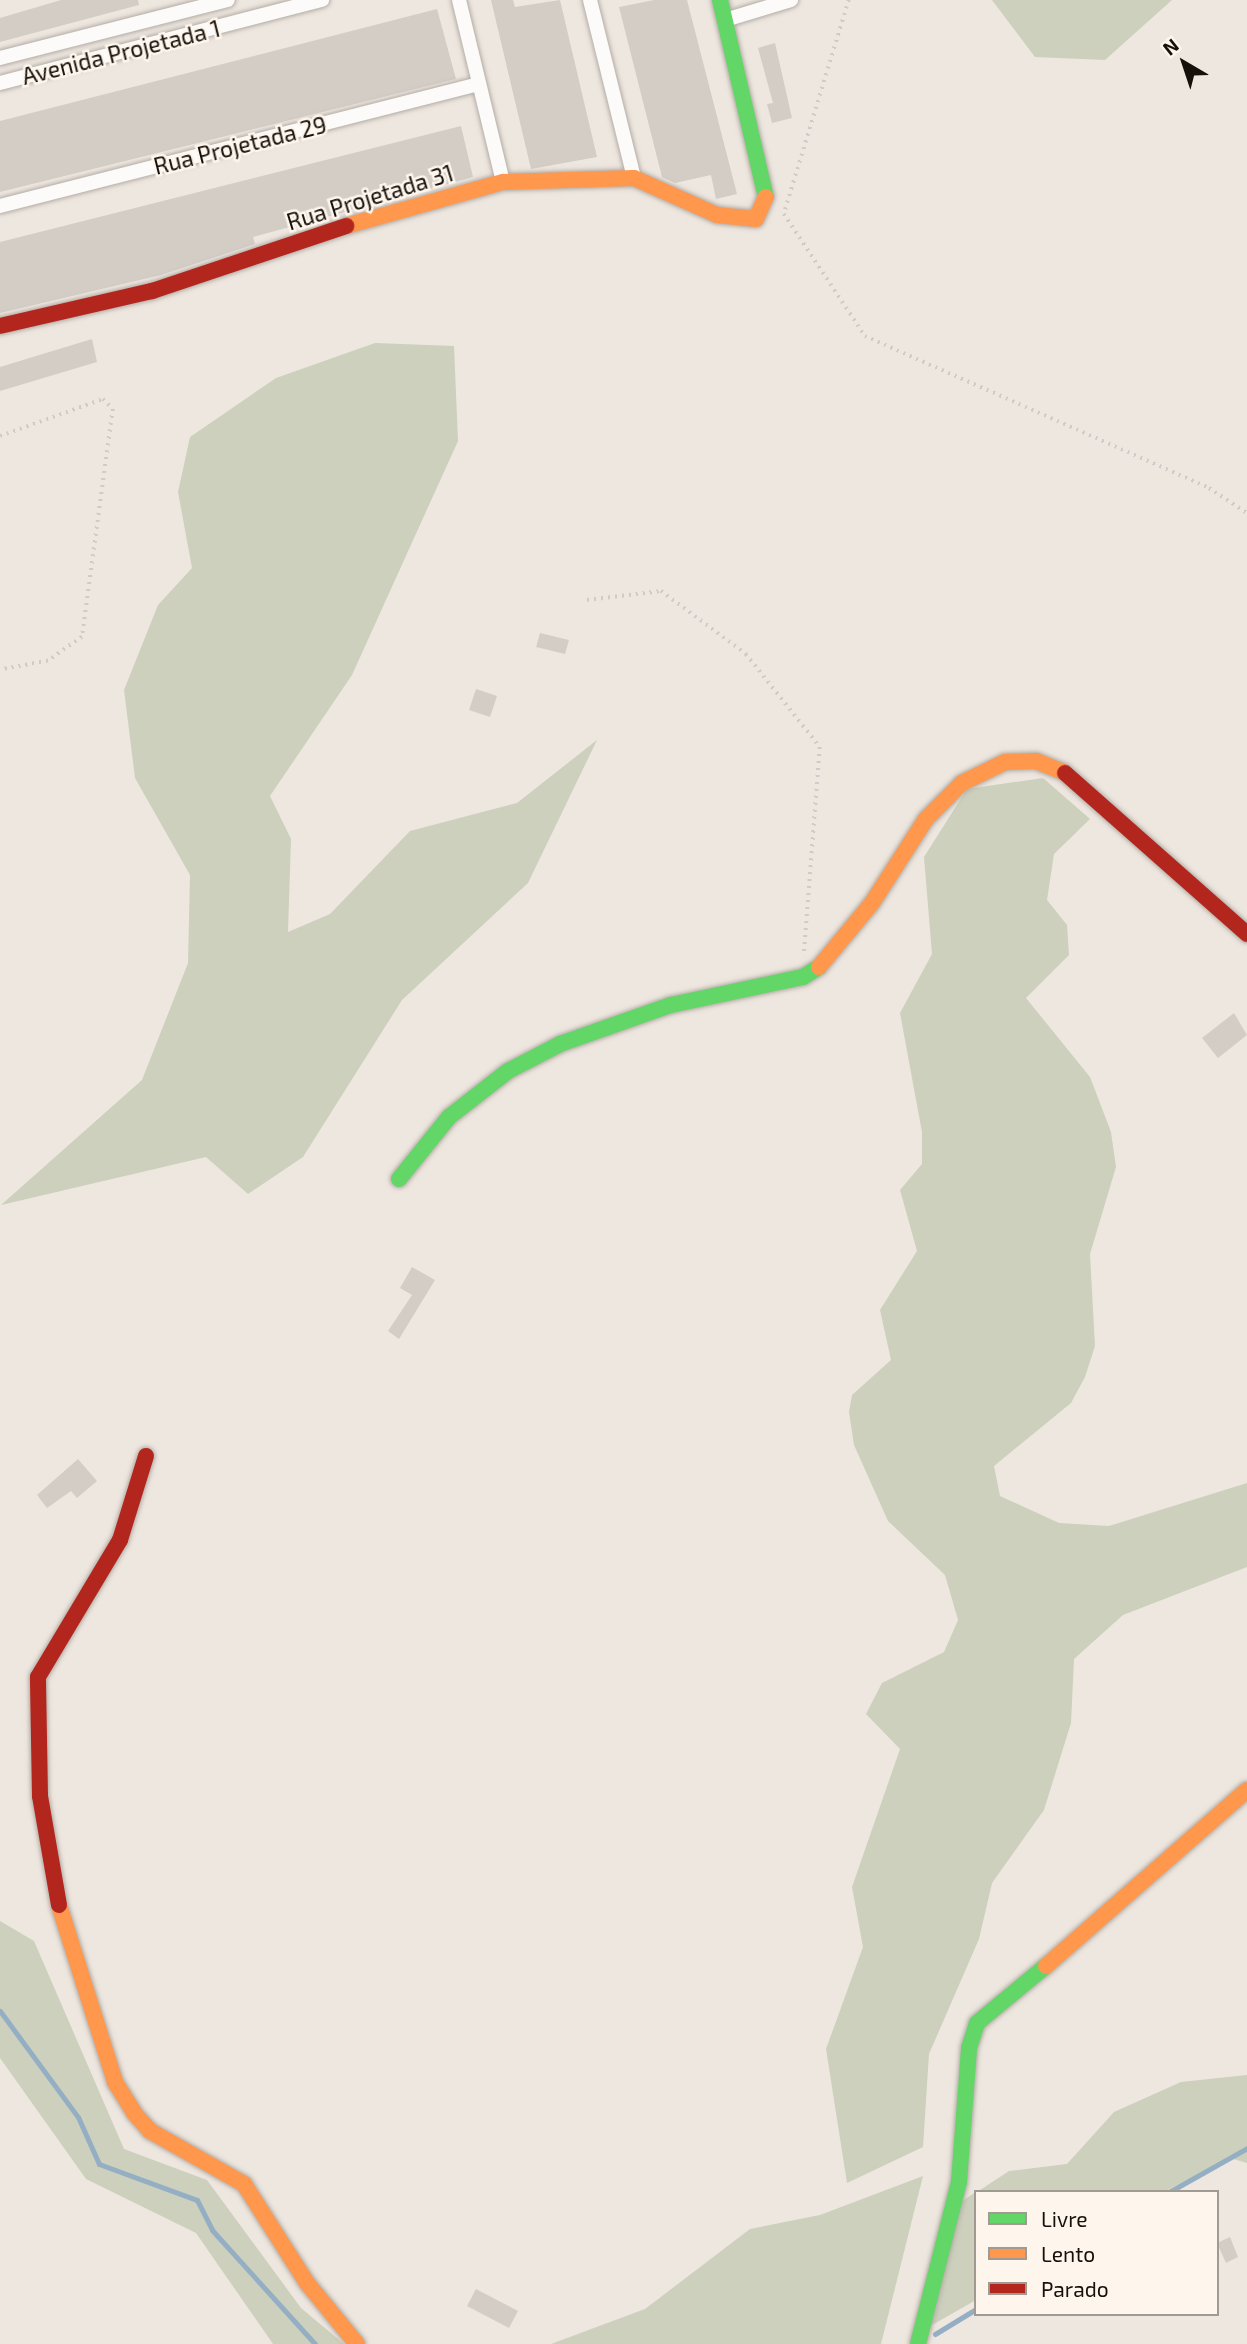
<!DOCTYPE html>
<html>
<head>
<meta charset="utf-8">
<style>
  body { margin:0 }
  #map { position:relative; width:1247px; height:2344px; overflow:hidden; background:#eee7df; font-family:"Exo 2",sans-serif }
  div>[style] { position:absolute }
  .green>* { inset:0; background:#ccd0bc }
  .stream>* { height:5px; margin:-2.5px; padding:0 2.5px; transform-origin:2.5px; border-radius:2.5px; background:#94aec4 }
  .building>* { inset:0; background:#d3cdc6 }
  .path>* { height:3.5px; margin-top:-1.75px; transform-origin:0; background:repeating-linear-gradient(90deg,#cecbc9 0 2px,transparent 0 7px) }
  .roads { filter:drop-shadow(0 0 2px #b3ada7) drop-shadow(0 0 2px #b3ada7) }
  .street>* { height:14px; margin:-7px; padding:0 7px; transform-origin:7px; border-radius:7px; background:#fcfbfa }
  .fast>* { height:16px; margin:-8px; padding:0 8px; transform-origin:8px; border-radius:8px; background:#63d668 }
  .slow>* { height:16px; margin:-8px; padding:0 8px; transform-origin:8px; border-radius:8px; background:#ff974d }
  .jam>* { height:16px; margin:-8px; padding:0 8px; transform-origin:8px; border-radius:8px; background:#b3261e }
  span { translate:-50% -50%; white-space:nowrap; text-align:center; line-height:1.15; -webkit-text-stroke:5px #fef6ed; paint-order:stroke }
  .street-label { font-size:23px; color:#15100b }
  .legend { position:absolute; left:974px; top:2190px; width:245px; height:126px; box-sizing:border-box; background:#fef6ed; border:2px solid #a19a93; margin:0; padding:9px 12px; list-style:none; font-size:21px; color:#15100b }
  .legend li { display:flex; align-items:center; gap:14px; height:35px }
  .legend b { width:35px; border:2px solid #a19a93 }
  .north { position:absolute; left:1149px; top:28px; width:70px; height:70px; -webkit-text-stroke:5px #fef6ed; paint-order:stroke; rotate:321deg; font-size:19px; font-weight:700; line-height:28px; text-align:center; color:#15100b }
  .north::after { content:''; display:block; margin:auto; width:24px; height:32px; background:#15100b; clip-path:polygon(50% 0,100% 100%,50% 72%,0 100%) }
</style>
</head>
<body>
<div id="map">
  <div class="green">
    <i style="clip-path:polygon(992px 0,1172px 0,1105px 60px,1035px 57px)"></i>
    <i style="clip-path:polygon(375px 343px,454px 346px,458px 441px,352px 675px,270px 796px,291px 839px,288px 932px,330px 914px,410px 831px,517px 803px,597px 740px,528px 883px,402px 1000px,303px 1157px,248px 1194px,206px 1157px,1px 1205px,142px 1080px,188px 963px,190px 875px,135px 778px,124px 690px,158px 605px,192px 568px,178px 492px,190px 437px,276px 378px)"></i>
    <i style="clip-path:polygon(1043px 778px,1090px 819px,1054px 854px,1047px 900px,1067px 925px,1069px 955px,1026px 998px,1090px 1077px,1111px 1132px,1116px 1167px,1090px 1254px,1095px 1346px,1085px 1377px,1071px 1403px,994px 1466px,1000px 1496px,1059px 1523px,1109px 1526px,1247px 1483px,1247px 1567px,1123px 1615px,1074px 1659px,1071px 1723px,1044px 1810px,992px 1883px,979px 1939px,929px 2054px,923px 2147px,847px 2183px,826px 2049px,863px 1947px,852px 1887px,900px 1749px,866px 1714px,882px 1683px,944px 1652px,958px 1620px,945px 1575px,888px 1521px,854px 1445px,849px 1412px,852px 1395px,891px 1360px,880px 1310px,917px 1251px,900px 1190px,922px 1164px,922px 1132px,900px 1013px,932px 954px,924px 857px,967px 789px)"></i>
    <i style="clip-path:polygon(0 1921px,34px 1941px,124px 2149px,207px 2180px,301px 2308px,344px 2344px,273px 2344px,196px 2233px,86px 2179px,0 2058px)"></i>
    <i style="clip-path:polygon(1247px 2075px,1247px 2163px,1230px 2158px,1164px 2192px,977px 2192px,1009px 2171px,1067px 2164px,1114px 2112px,1181px 2082px)"></i>
    <i style="clip-path:polygon(923px 2176px,881px 2344px,551px 2344px,645px 2309px,750px 2229px,820px 2215px)"></i>
    <i style="clip-path:polygon(976px 2192px,976px 2300px,925px 2329px,962px 2201px)"></i>
  </div>
  <div class="stream">
    <i style="left:0;top:2011px;width:132px;rotate:53.7deg"></i>
    <i style="left:78px;top:2117px;width:51px;rotate:65.9deg"></i>
    <i style="left:99px;top:2164px;width:104px;rotate:20.2deg"></i>
    <i style="left:197px;top:2200px;width:34px;rotate:63deg"></i>
    <i style="left:212px;top:2230px;width:154px;rotate:47.9deg"></i>
    <i style="left:1169px;top:2192px;width:90px;rotate:-29.4deg"></i>
    <i style="left:935px;top:2334px;width:48px;rotate:-31.4deg"></i>
  </div>
  <div class="building">
    <i style="clip-path:polygon(61px 0,138px 0,139px 5px,0 42px,0 18px)"></i>
    <i style="clip-path:polygon(491px 0,513px 0,515px 7px,560px 0,597px 157px,531px 169px)"></i>
    <i style="clip-path:polygon(654px 0,687px 0,737px 194px,716px 199px,711px 175px,675px 183px,662px 177px,619px 7px)"></i>
    <i style="clip-path:polygon(437px 9px,456px 79px,0 192px,0 121px)"></i>
    <i style="clip-path:polygon(775px 43px,792px 118px,772px 123px,767px 104px,773px 103px,758px 48px)"></i>
    <i style="clip-path:polygon(461px 126px,473px 177px,253px 237px,255px 244px,161px 275px,0 313px,0 242px)"></i>
    <i style="clip-path:polygon(92px 339px,97px 362px,0 391px,0 367px)"></i>
    <i style="clip-path:polygon(540px 633px,569px 640px,565px 654px,536px 647px)"></i>
    <i style="clip-path:polygon(476px 689px,497px 696px,490px 717px,469px 710px)"></i>
    <i style="clip-path:polygon(1234px 1013px,1247px 1035px,1218px 1058px,1202px 1038px)"></i>
    <i style="clip-path:polygon(412px 1267px,435px 1280px,399px 1339px,388px 1331px,412px 1295px,400px 1288px)"></i>
    <i style="clip-path:polygon(78px 1459px,97px 1481px,77px 1498px,71px 1491px,47px 1508px,37px 1495px)"></i>
    <i style="clip-path:polygon(1230px 2237px,1238px 2257px,1226px 2263px,1217px 2243px)"></i>
    <i style="clip-path:polygon(476px 2289px,518px 2311px,509px 2328px,467px 2306px)"></i>
  </div>
  <div class="path">
    <i style="left:849px;top:0;width:224px;rotate:106.9deg"></i>
    <i style="left:784px;top:214px;width:146px;rotate:56.4deg"></i>
    <i style="left:865px;top:336px;width:376px;rotate:23.8deg"></i>
    <i style="left:1209px;top:488px;width:45px;rotate:33.3deg"></i>
    <i style="left:0;top:436px;width:109px;rotate:-19.8deg"></i>
    <i style="left:103px;top:399px;width:14px;rotate:45deg"></i>
    <i style="left:113px;top:409px;width:230px;rotate:97.7deg"></i>
    <i style="left:82px;top:637px;width:42px;rotate:144.8deg"></i>
    <i style="left:48px;top:661px;width:49px;rotate:169.4deg"></i>
    <i style="left:587px;top:600px;width:75px;rotate:-6.9deg"></i>
    <i style="left:661px;top:591px;width:106px;rotate:36.5deg"></i>
    <i style="left:746px;top:654px;width:119px;rotate:51.5deg"></i>
    <i style="left:820px;top:747px;width:210px;rotate:94.4deg"></i>
  </div>
  <div class="roads">
    <div class="street">
      <i style="left:459px;top:0;width:187px;rotate:76.4deg"></i>
      <i style="left:590px;top:0;width:183px;rotate:76.1deg"></i>
      <i style="left:725px;top:20px;width:69px;rotate:-16.9deg"></i>
      <i style="left:0;top:58px;width:235px;rotate:-14.3deg"></i>
      <i style="left:0;top:83px;width:333px;rotate:-14.5deg"></i>
      <i style="left:0;top:206px;width:494px;rotate:-14.3deg"></i>
    </div>
    <div class="fast">
      <i style="left:720px;top:0;width:202px;rotate:76.9deg"></i>
      <i style="left:399px;top:1179px;width:80px;rotate:-51.1deg"></i>
      <i style="left:449px;top:1117px;width:75px;rotate:-37.9deg"></i>
      <i style="left:508px;top:1071px;width:59px;rotate:-27.4deg"></i>
      <i style="left:560px;top:1044px;width:118px;rotate:-19.4deg"></i>
      <i style="left:671px;top:1005px;width:135px;rotate:-12deg"></i>
      <i style="left:803px;top:977px;width:19px;rotate:-32deg"></i>
      <i style="left:918px;top:2344px;width:167px;rotate:-75.8deg"></i>
      <i style="left:959px;top:2182px;width:134px;rotate:-85.7deg"></i>
      <i style="left:969px;top:2048px;width:26px;rotate:-72deg"></i>
      <i style="left:977px;top:2023px;width:89px;rotate:-39.6deg"></i>
    </div>
    <div class="slow">
      <i style="left:346px;top:226px;width:163px;rotate:-15.7deg"></i>
      <i style="left:503px;top:182px;width:131px;rotate:-1.7deg"></i>
      <i style="left:634px;top:178px;width:91px;rotate:24deg"></i>
      <i style="left:717px;top:215px;width:39px;rotate:6deg"></i>
      <i style="left:756px;top:219px;width:24px;rotate:-66deg"></i>
      <i style="left:819px;top:967px;width:83px;rotate:-50.4deg"></i>
      <i style="left:872px;top:903px;width:100px;rotate:-57.3deg"></i>
      <i style="left:926px;top:819px;width:51px;rotate:-45deg"></i>
      <i style="left:962px;top:783px;width:48px;rotate:-26deg"></i>
      <i style="left:1005px;top:762px;width:31px;rotate:-2deg"></i>
      <i style="left:1036px;top:761px;width:31px;rotate:22deg"></i>
      <i style="left:59px;top:1905px;width:186px;rotate:72.4deg"></i>
      <i style="left:115px;top:2082px;width:36px;rotate:58deg"></i>
      <i style="left:134px;top:2113px;width:24px;rotate:48deg"></i>
      <i style="left:150px;top:2131px;width:108px;rotate:29.4deg"></i>
      <i style="left:244px;top:2184px;width:117px;rotate:57.5deg"></i>
      <i style="left:307px;top:2283px;width:79px;rotate:50.7deg"></i>
      <i style="left:1046px;top:1966px;width:267px;rotate:-41.2deg"></i>
    </div>
    <div class="jam">
      <i style="left:0;top:326px;width:156px;rotate:-13deg"></i>
      <i style="left:152px;top:291px;width:205px;rotate:-18.5deg"></i>
      <i style="left:1065px;top:773px;width:243px;rotate:41.5deg"></i>
      <i style="left:59px;top:1905px;width:111px;rotate:-99.9deg"></i>
      <i style="left:40px;top:1796px;width:119px;rotate:-91deg"></i>
      <i style="left:38px;top:1677px;width:160px;rotate:-59.1deg"></i>
      <i style="left:120px;top:1540px;width:88px;rotate:-72.8deg"></i>
    </div>
  </div>
  <div class="street-label">
    <span style="left:121px;top:52px;rotate:-14deg">Avenida Projetada 1</span>
    <span style="left:240px;top:145px;rotate:-14deg">Rua Projetada 29</span>
    <span style="left:370px;top:197px;rotate:-17deg">Rua Projetada 31</span>
  </div>
  <ul class="legend">
  <li><b style="height:9px;background:#63d668"></b>Livre</li>
  <li><b style="height:9px;background:#ff974d"></b>Lento</li>
  <li><b style="height:9px;background:#b3261e"></b>Parado</li>
  </ul>
  <div class="north">N</div>
</div>
</body>
</html>
